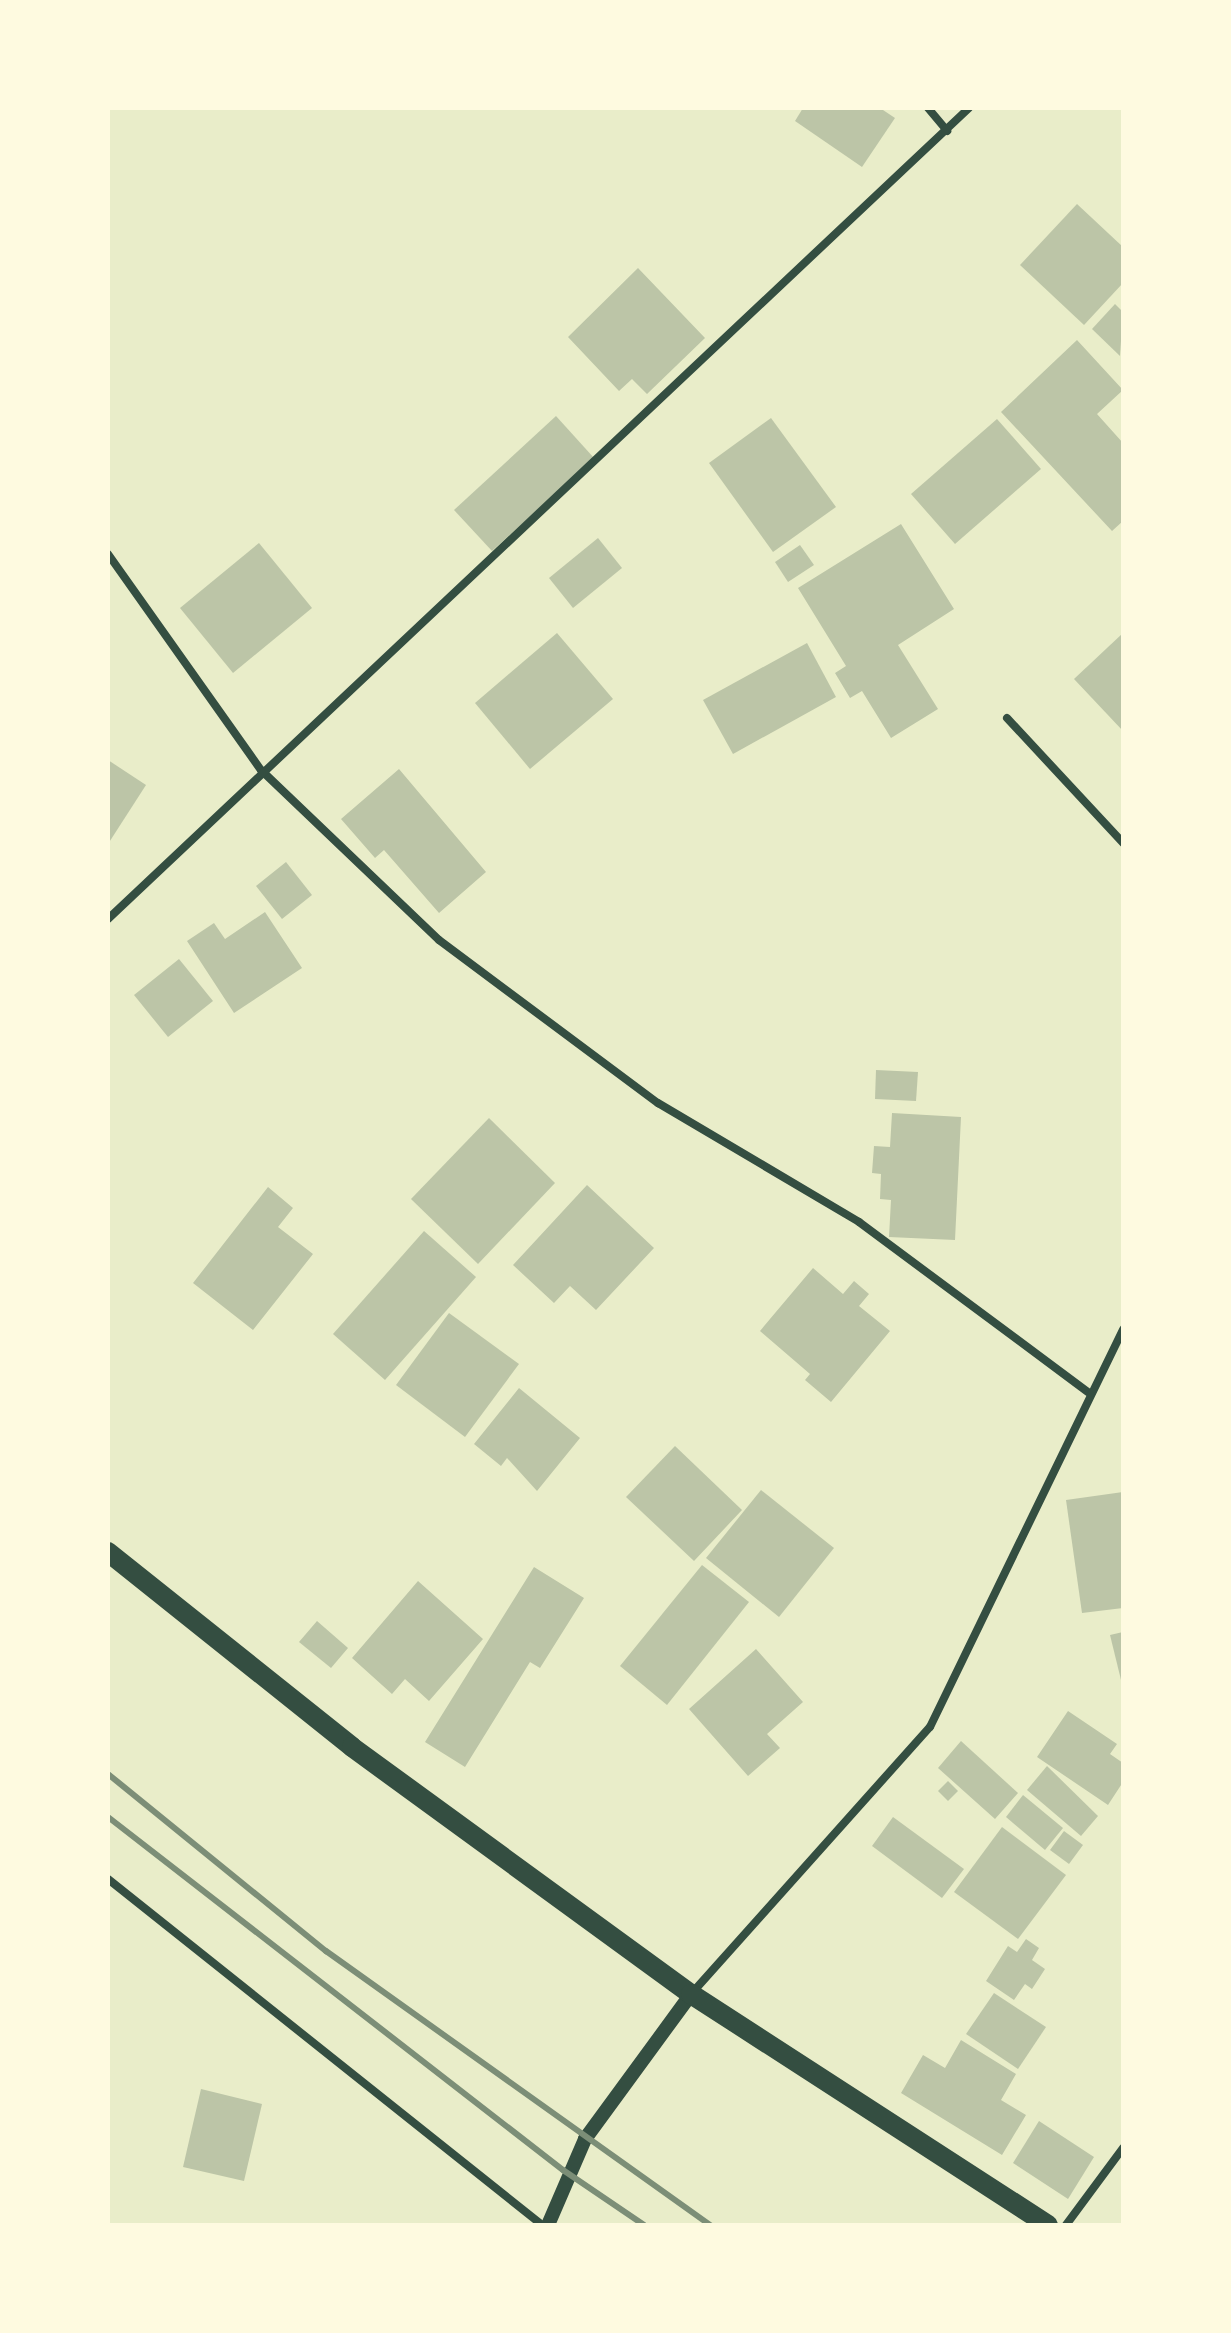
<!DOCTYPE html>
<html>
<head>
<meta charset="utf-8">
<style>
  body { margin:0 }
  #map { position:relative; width:1231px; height:2333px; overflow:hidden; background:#e9edc9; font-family:Figtree,sans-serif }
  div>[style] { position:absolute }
  .building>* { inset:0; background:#bcc5a7 }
  .minor>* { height:8px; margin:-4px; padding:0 4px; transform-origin:4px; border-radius:4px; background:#344e41 }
  .tertiary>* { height:14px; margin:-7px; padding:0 7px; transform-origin:7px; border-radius:7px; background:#344e41 }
  .primary>* { height:20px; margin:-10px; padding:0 10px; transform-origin:10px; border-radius:10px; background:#344e41 }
  .rail>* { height:6px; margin:-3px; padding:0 3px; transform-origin:3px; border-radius:3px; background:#7c8e77 }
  span { translate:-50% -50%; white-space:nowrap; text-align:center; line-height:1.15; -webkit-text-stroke:6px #fefae0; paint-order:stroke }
  .frame { position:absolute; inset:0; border:110px solid #fefae0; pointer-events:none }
</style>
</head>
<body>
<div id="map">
  <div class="building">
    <i style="clip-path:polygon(803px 108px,880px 108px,895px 118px,862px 167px,795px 121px)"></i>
    <i style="clip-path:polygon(1077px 204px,1123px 247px,1123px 283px,1084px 325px,1020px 265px)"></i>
    <i style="clip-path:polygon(638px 268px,705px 338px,647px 394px,632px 379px,619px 391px,568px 337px)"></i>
    <i style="clip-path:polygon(1115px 304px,1123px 312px,1120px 356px,1092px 329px)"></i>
    <i style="clip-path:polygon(1077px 340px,1123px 390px,1097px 414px,1123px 443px,1123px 521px,1112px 531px,1001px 412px)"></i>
    <i style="clip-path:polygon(556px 416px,594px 458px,492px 551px,454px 510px)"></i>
    <i style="clip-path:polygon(771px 418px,836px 507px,773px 552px,709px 463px)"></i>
    <i style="clip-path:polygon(997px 419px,1041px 469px,955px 544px,911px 494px)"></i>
    <i style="clip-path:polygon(901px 524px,954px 609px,898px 645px,938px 709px,891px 738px,862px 691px,850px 698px,835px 673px,846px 666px,798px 588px)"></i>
    <i style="clip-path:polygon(598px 538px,622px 568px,573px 608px,549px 578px)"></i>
    <i style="clip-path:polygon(259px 543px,312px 608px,233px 673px,180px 608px)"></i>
    <i style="clip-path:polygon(800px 545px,814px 565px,788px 582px,775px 562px)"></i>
    <i style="clip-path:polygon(557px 633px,613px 699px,530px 769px,475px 703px)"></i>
    <i style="clip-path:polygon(1123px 633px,1123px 731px,1074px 679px)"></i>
    <i style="clip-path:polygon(807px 643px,836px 697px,733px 754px,703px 700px)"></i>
    <i style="clip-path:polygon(108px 760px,146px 785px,108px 844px)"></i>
    <i style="clip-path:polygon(399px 769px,486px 872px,439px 913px,384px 850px,375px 858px,341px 819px)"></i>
    <i style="clip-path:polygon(286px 862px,312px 895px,282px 919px,256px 886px)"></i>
    <i style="clip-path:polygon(265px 912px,302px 968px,234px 1013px,187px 941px,214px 923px,225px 939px)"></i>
    <i style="clip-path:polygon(179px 959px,213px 1001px,168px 1037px,134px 995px)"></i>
    <i style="clip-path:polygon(876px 1070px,918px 1072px,916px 1101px,875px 1099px)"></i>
    <i style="clip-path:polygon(892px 1113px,961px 1117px,955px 1240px,889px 1237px,891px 1200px,880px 1199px,881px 1174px,872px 1173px,874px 1146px,890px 1147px)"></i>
    <i style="clip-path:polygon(489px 1118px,555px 1183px,478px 1264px,411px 1199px)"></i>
    <i style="clip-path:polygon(587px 1185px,654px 1248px,596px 1310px,570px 1286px,554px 1303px,513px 1265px)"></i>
    <i style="clip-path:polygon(268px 1187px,293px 1208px,278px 1227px,313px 1254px,253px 1330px,193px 1283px)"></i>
    <i style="clip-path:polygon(424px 1231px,476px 1277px,385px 1380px,333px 1334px)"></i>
    <i style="clip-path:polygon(813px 1268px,843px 1294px,854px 1281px,869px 1294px,859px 1306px,890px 1331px,831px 1402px,805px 1380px,810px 1374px,760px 1331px)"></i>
    <i style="clip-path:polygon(449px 1313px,519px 1364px,465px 1437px,396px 1385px)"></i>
    <i style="clip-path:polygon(519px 1388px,580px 1438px,537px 1491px,507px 1458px,501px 1466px,474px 1444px)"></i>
    <i style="clip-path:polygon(675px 1446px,742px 1510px,694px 1561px,626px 1497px)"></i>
    <i style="clip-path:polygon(761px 1490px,834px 1548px,779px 1617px,706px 1558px)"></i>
    <i style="clip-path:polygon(1123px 1492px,1123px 1608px,1082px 1613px,1066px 1500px)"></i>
    <i style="clip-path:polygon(702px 1565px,749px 1602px,667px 1705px,620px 1666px)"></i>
    <i style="clip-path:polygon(534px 1567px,584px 1598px,540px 1668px,530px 1662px,465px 1767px,425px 1742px)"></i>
    <i style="clip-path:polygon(418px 1581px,483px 1639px,429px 1701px,405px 1679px,392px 1694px,352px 1658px)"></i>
    <i style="clip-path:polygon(317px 1621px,348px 1648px,331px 1668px,299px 1642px)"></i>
    <i style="clip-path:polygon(1123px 1632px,1123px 1684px,1122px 1684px,1110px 1635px)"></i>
    <i style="clip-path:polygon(756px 1649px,803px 1702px,767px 1734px,780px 1748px,748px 1776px,689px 1709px)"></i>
    <i style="clip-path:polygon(1068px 1711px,1117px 1744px,1110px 1754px,1123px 1763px,1123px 1782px,1108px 1805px,1037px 1757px)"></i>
    <i style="clip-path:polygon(961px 1741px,1018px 1793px,995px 1819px,938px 1768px)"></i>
    <i style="clip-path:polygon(1047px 1766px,1098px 1816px,1081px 1836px,1027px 1790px)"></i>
    <i style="clip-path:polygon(948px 1781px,958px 1791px,948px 1801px,938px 1791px)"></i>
    <i style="clip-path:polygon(1023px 1795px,1063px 1828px,1045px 1850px,1006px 1817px)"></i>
    <i style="clip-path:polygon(893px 1817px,964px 1869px,942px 1898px,872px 1846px)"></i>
    <i style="clip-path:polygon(1002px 1827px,1066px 1875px,1018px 1939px,954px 1892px)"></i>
    <i style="clip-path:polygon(1064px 1831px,1083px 1845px,1069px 1864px,1050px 1850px)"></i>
    <i style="clip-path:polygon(1026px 1939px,1039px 1948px,1032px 1960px,1045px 1969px,1032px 1989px,1025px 1984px,1014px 2000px,986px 1981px,1008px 1946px,1017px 1952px)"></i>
    <i style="clip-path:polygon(994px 1993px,1046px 2027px,1018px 2069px,966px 2034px)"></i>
    <i style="clip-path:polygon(961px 2040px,1016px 2074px,1001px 2100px,1026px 2115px,1002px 2155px,901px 2093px,923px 2055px,945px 2068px)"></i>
    <i style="clip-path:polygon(201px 2089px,262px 2104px,244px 2181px,183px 2167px)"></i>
    <i style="clip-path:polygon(1039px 2121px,1094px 2157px,1068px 2199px,1013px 2163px)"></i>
  </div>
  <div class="minor">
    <i style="left:928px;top:108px;width:30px;rotate:50deg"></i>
    <i style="left:108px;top:554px;width:265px;rotate:54.7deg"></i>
    <i style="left:261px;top:770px;width:246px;rotate:43.7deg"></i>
    <i style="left:439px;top:940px;width:273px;rotate:36.7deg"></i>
    <i style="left:658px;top:1103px;width:234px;rotate:30.6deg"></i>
    <i style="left:859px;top:1222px;width:285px;rotate:36.6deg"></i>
    <i style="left:1007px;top:718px;width:171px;rotate:47.1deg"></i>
    <i style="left:108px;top:919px;width:1183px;rotate:-43.29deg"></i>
    <i style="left:108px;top:1879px;width:555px;rotate:38.56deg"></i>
    <i style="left:692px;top:1993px;width:357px;rotate:-48.2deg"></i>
    <i style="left:930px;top:1727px;width:442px;rotate:-64.1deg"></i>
    <i style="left:1066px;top:2225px;width:96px;rotate:-53.5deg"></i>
  </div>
  <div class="tertiary">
    <i style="left:548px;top:2225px;width:94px;rotate:-66.7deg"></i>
    <i style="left:585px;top:2139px;width:180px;rotate:-53.8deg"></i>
  </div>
  <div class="primary">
    <i style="left:108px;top:1552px;width:312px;rotate:38.6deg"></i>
    <i style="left:352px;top:1747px;width:419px;rotate:36.1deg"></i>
    <i style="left:691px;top:1994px;width:425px;rotate:32.9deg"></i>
  </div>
  <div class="rail">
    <i style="left:108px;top:1774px;width:281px;rotate:39.1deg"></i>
    <i style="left:326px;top:1951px;width:472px;rotate:35.5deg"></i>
    <i style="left:108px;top:1817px;width:576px;rotate:37.81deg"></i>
    <i style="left:563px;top:2170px;width:98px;rotate:34.2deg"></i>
  </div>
  <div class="frame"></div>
</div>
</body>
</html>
